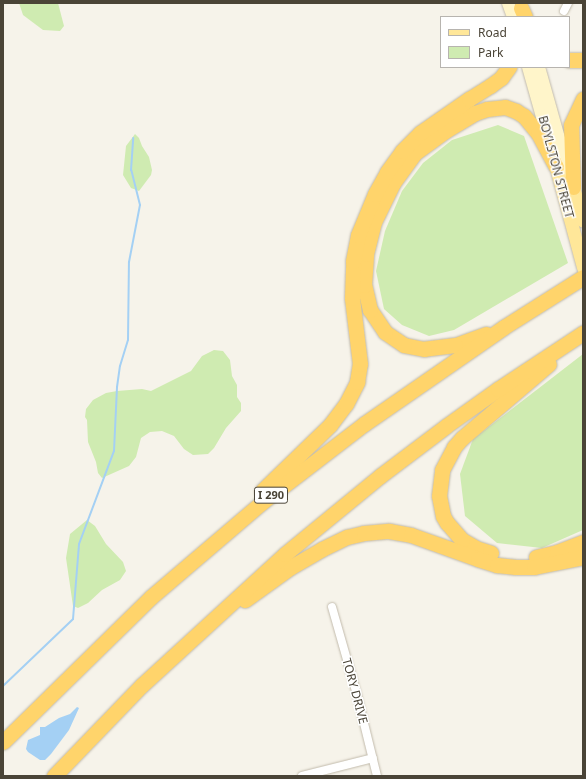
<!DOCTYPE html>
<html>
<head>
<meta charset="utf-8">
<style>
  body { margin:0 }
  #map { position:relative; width:586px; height:779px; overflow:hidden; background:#f6f3ea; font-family:"Noto Sans",sans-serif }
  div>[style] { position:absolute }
  .green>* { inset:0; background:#cfebb1 }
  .water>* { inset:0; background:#a4d0f4 }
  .stream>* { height:2px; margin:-1px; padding:0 1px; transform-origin:1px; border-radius:1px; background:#a4d0f4 }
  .roads { filter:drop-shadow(0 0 1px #c2bbac) drop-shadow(0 0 1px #c2bbac) }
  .minor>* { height:8px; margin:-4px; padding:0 4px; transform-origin:4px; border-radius:4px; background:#fff }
  .secondary>* { height:12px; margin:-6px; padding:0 6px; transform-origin:6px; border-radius:6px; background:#fff5ca }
  .primary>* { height:13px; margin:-6.5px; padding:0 6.5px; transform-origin:6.5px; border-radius:6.5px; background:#ffe799 }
  .motorway>* { height:15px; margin:-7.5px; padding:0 7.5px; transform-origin:7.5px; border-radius:7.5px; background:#ffd46b }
  span { translate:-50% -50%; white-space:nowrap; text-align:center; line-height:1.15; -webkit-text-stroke:3px #fff; paint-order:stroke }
  .shield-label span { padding:1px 3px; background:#fff; border:1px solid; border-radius:3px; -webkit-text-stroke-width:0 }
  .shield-label { font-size:11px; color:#4a4437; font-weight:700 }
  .street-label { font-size:12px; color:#4a4437 }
  .frame { position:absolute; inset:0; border:4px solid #4a4437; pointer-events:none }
  .legend { position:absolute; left:440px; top:16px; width:130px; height:52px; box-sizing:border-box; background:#fff; border:1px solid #b7b4af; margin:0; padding:5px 7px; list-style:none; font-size:12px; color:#4a4437 }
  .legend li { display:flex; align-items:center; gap:8px; height:20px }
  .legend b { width:20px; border:1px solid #b7b4af }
</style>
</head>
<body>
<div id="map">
  <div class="green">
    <i style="clip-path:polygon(19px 3px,58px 3px,64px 26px,60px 31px,43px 30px,23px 15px)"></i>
    <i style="clip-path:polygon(498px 125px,524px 136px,568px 263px,454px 330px,429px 336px,402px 325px,384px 309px,376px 271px,385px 231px,402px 191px,423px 163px,452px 140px)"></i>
    <i style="clip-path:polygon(135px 134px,139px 138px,142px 146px,149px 157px,152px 170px,151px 175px,139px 191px,131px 188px,123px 175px,126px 146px)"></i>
    <i style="clip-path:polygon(214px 350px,223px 351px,230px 360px,232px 376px,237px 385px,237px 397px,241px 403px,241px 411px,226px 428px,214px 448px,208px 454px,193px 455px,184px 449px,174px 436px,162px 431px,150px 432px,141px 438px,136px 457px,129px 466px,102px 478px,98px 473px,96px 462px,88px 442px,87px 420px,85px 417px,86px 409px,93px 400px,106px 393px,117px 391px,142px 389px,151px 391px,191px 371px,202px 356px)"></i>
    <i style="clip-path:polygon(583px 354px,583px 530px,542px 548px,497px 543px,465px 516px,460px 474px,473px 439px)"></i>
    <i style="clip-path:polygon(87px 520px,95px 526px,106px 544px,123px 562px,126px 571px,120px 580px,102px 590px,88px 603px,78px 608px,73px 606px,66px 558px,70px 534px)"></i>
  </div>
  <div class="water">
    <i style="clip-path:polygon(77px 707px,79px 708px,69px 730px,51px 754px,45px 760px,40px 760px,28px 752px,26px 749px,28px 740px,40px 735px,40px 727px,45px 727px,59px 718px,70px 714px)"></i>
  </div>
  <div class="stream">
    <i style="left:3px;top:686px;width:97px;rotate:-43.7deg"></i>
    <i style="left:73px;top:619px;width:75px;rotate:-85.4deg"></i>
    <i style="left:79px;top:544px;width:99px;rotate:-69.4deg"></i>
    <i style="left:114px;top:451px;width:64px;rotate:-87.3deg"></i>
    <i style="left:117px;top:387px;width:21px;rotate:-82deg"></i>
    <i style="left:120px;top:366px;width:27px;rotate:-73deg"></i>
    <i style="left:128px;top:340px;width:78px;rotate:-89.3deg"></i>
    <i style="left:129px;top:262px;width:58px;rotate:-79.1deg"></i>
    <i style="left:140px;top:205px;width:36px;rotate:-104deg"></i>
    <i style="left:131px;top:170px;width:32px;rotate:-86deg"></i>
  </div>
  <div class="roads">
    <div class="minor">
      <i style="left:564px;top:11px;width:9px;rotate:-63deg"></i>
      <i style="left:332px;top:607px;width:87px;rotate:74.1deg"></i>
      <i style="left:356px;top:691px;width:88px;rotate:76.1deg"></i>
      <i style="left:302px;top:776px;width:73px;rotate:-14.2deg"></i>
    </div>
    <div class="secondary">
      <i style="left:508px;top:3px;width:15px;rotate:70deg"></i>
      <i style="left:528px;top:67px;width:85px;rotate:74.3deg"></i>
      <i style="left:539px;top:67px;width:111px;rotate:74.3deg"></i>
    </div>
    <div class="primary">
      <i style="left:556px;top:167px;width:104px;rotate:74.9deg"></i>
      <i style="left:573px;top:187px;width:35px;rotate:74deg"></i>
    </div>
    <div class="motorway">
      <i style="left:521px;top:8px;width:10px;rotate:66deg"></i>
      <i style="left:569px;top:60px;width:14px"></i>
      <i style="left:573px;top:187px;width:62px;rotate:-91.8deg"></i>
      <i style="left:571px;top:125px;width:29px;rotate:-65deg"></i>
      <i style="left:486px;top:334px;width:33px;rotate:160deg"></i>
      <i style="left:455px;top:345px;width:31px;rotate:173deg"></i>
      <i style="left:424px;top:349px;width:20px;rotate:-169deg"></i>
      <i style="left:404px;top:345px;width:23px;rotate:-146deg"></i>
      <i style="left:385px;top:332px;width:27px;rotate:-124deg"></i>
      <i style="left:370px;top:310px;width:26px;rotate:-103deg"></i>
      <i style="left:364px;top:285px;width:31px;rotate:-86deg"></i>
      <i style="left:366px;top:254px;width:33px;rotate:-76deg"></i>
      <i style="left:374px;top:222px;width:43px;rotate:-64deg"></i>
      <i style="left:393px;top:183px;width:37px;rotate:-54deg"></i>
      <i style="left:415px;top:153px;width:37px;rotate:-36deg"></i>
      <i style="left:445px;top:131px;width:35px;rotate:-31deg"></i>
      <i style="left:475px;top:113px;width:13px;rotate:-18deg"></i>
      <i style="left:487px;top:109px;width:18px;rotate:-6deg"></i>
      <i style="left:505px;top:107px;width:12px;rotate:20deg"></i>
      <i style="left:516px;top:111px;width:9px;rotate:32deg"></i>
      <i style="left:524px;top:116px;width:22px;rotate:51deg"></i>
      <i style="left:538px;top:133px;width:38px;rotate:62deg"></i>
      <i style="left:262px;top:491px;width:95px;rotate:-44.1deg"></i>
      <i style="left:330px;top:425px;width:26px;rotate:-53deg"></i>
      <i style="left:346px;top:404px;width:25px;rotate:-63deg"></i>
      <i style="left:357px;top:382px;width:18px;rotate:-81deg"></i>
      <i style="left:360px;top:364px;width:66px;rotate:-96.9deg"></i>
      <i style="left:352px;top:298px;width:37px;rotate:-88deg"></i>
      <i style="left:353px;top:261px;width:26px;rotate:-79deg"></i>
      <i style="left:358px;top:235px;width:44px;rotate:-67.5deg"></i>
      <i style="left:375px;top:194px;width:25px;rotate:-61deg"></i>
      <i style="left:387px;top:172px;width:26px;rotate:-54deg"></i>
      <i style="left:402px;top:151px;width:25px;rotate:-45deg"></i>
      <i style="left:420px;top:133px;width:60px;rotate:-34.8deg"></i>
      <i style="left:469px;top:99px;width:25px;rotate:-32deg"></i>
      <i style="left:490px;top:86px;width:14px;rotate:-36deg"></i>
      <i style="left:501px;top:78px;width:14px;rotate:-54deg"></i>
      <i style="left:491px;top:553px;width:16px;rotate:-162deg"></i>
      <i style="left:476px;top:548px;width:16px;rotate:-150deg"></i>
      <i style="left:462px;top:540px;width:23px;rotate:-131deg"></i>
      <i style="left:447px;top:523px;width:8px;rotate:-120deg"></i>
      <i style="left:443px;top:516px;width:20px;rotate:-101deg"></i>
      <i style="left:439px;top:496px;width:26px;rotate:-83deg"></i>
      <i style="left:442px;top:470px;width:26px;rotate:-62deg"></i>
      <i style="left:454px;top:447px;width:12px;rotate:-48deg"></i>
      <i style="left:462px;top:438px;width:114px;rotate:-40.4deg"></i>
      <i style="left:536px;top:557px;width:22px;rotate:-13deg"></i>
      <i style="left:557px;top:552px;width:28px;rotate:-21deg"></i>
      <i style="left:245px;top:600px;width:57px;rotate:-35.7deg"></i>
      <i style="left:291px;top:567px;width:36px;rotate:-30deg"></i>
      <i style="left:322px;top:549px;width:28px;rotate:-26deg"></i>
      <i style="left:347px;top:537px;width:17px;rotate:-13deg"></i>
      <i style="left:364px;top:533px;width:25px;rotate:-5deg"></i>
      <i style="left:389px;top:531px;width:22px;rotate:10deg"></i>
      <i style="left:411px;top:535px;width:71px;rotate:19.7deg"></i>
      <i style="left:478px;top:559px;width:20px;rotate:18deg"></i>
      <i style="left:497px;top:565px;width:19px;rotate:6deg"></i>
      <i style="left:516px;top:567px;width:18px"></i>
      <i style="left:534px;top:567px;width:50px;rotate:-11.5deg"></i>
      <i style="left:3px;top:742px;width:207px;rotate:-44.4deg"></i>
      <i style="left:151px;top:597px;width:145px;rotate:-40.5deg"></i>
      <i style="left:261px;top:503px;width:130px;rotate:-37.5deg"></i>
      <i style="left:364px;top:424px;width:170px;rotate:-34.7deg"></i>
      <i style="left:504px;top:327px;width:93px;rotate:-32.3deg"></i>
      <i style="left:54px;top:776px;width:127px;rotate:-46deg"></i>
      <i style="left:142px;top:685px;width:194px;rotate:-42.5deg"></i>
      <i style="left:285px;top:554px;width:123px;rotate:-39.4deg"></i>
      <i style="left:380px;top:476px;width:83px;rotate:-37.1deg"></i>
      <i style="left:446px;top:426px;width:64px;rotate:-35.4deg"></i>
      <i style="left:498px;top:389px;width:102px;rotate:-33.4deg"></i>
    </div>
  </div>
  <div class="shield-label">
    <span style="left:271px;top:495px">I 290</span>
  </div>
  <div class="street-label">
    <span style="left:556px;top:167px;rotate:75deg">BOYLSTON STREET</span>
    <span style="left:355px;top:691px;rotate:75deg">TORY DRIVE</span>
  </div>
  <div class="frame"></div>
  <ul class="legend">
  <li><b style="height:5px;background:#ffe799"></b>Road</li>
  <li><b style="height:11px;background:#cfebb1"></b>Park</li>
  </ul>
</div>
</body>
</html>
